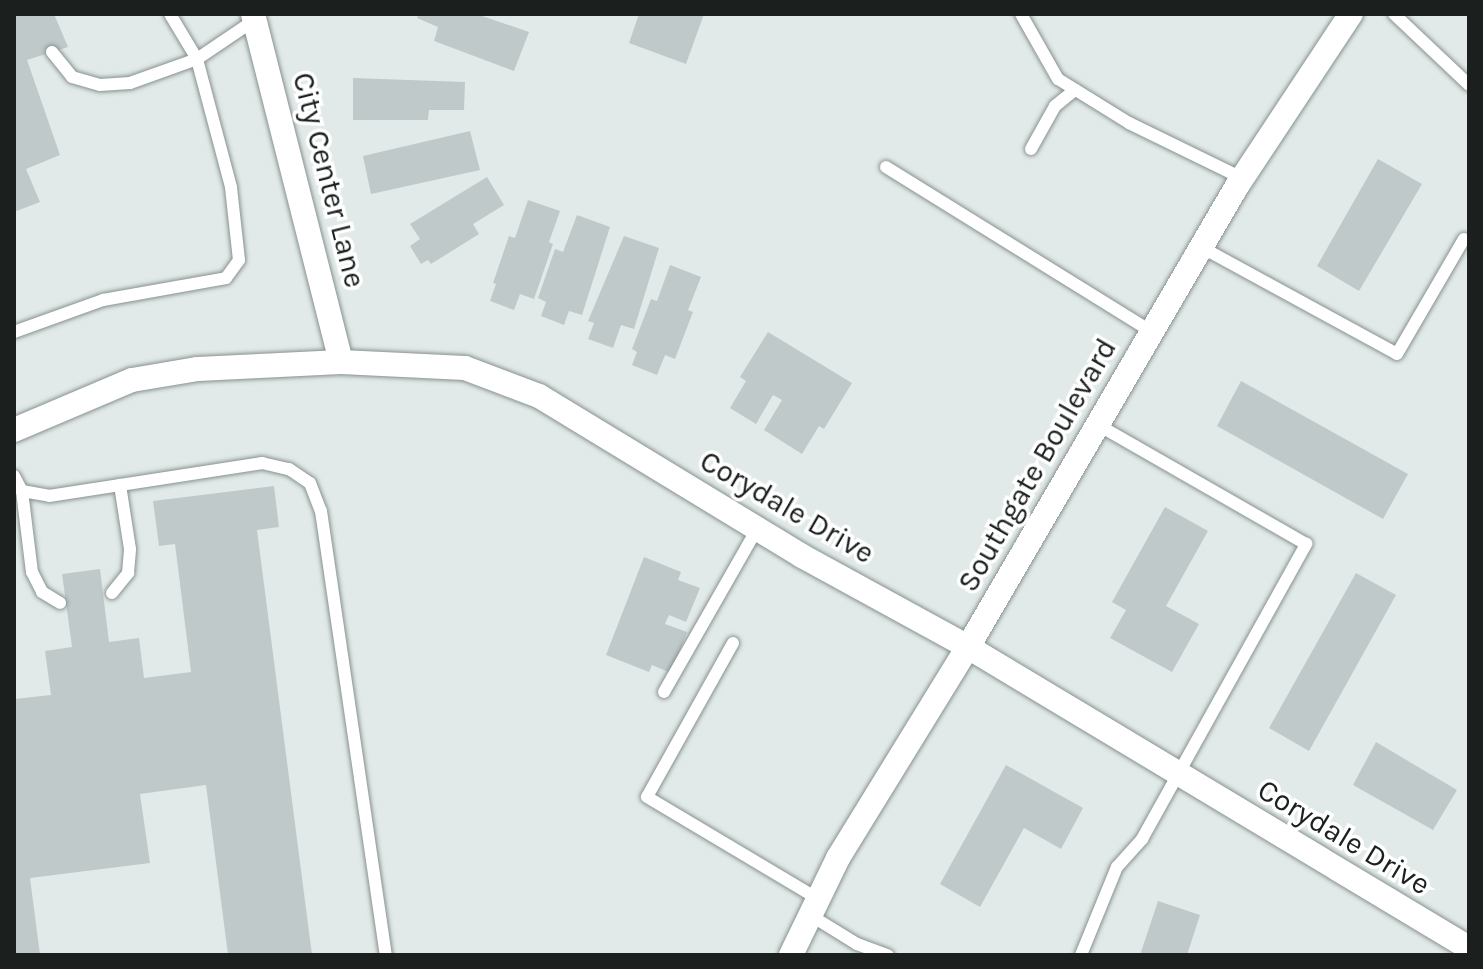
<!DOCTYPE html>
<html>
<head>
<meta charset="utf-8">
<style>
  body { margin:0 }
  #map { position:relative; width:1483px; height:969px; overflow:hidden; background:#e1eae9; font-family:Karla,sans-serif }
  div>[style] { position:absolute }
  .building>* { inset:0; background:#c0c9c9 }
  .roads { filter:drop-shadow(0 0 2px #889190) drop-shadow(0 0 2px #889190) }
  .service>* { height:12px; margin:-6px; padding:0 6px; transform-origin:6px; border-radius:6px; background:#fff }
  .minor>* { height:24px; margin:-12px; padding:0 12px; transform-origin:12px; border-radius:12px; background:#fff }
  span { translate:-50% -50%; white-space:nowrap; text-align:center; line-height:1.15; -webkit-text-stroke:7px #fff; paint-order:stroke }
  .street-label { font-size:30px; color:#1b1f1e }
  .frame { position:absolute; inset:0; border:16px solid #1b1f1e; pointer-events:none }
</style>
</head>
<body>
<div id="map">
  <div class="building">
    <i style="clip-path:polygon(14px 14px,54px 14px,68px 47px,27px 60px,60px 155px,26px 169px,40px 202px,14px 212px)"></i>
    <i style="clip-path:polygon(418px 14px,476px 14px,529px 32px,514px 71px,434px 41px,438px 27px,417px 18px)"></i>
    <i style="clip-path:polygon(639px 14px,704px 14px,686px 64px,629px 43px)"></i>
    <i style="clip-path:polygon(353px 78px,465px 82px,464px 110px,429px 110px,428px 120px,353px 120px)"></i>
    <i style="clip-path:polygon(470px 131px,480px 170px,371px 194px,363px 156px)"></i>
    <i style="clip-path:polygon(1378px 159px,1422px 184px,1359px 291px,1317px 266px)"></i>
    <i style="clip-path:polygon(487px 177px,504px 205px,473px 224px,479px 234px,431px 264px,428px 260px,421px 264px,410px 246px,420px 239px,410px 224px)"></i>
    <i style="clip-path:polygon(528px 200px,560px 211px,549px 242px,553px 244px,534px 299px,520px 294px,514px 310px,490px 301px,496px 284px,493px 283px,509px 236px,515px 238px)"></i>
    <i style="clip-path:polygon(577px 215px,610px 227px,582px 315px,569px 311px,564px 325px,541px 316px,546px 302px,538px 298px,555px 249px,563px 252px)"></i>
    <i style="clip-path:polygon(624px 236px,659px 248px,634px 329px,621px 325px,613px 348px,588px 339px,594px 323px,588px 321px)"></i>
    <i style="clip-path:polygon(670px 265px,701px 277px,688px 310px,693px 312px,675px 359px,665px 355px,657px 375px,632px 365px,637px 352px,632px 349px,651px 299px,657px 301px)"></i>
    <i style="clip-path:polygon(768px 332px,852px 383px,824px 429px,819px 426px,802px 454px,764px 430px,782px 400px,773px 395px,756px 424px,730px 408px,746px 381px,740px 377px)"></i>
    <i style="clip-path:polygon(1241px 381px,1408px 474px,1383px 519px,1217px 426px)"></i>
    <i style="clip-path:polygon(274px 486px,279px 527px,257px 530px,312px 955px,228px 955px,206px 785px,140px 794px,150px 863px,30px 878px,40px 955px,14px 955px,14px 699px,51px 695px,45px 651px,72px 647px,62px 574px,100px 569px,109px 642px,139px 638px,144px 678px,191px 672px,175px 544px,159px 546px,153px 501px)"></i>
    <i style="clip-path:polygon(1165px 507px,1208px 531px,1166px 606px,1199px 624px,1172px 672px,1110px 638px,1126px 610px,1112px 602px)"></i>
    <i style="clip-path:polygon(644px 557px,681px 572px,678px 580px,700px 588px,686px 622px,669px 615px,665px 624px,687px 632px,671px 673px,652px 665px,649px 672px,606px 655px)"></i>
    <i style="clip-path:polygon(1356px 573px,1396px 595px,1309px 751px,1269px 728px)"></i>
    <i style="clip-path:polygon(1376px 742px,1457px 790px,1433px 830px,1353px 785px)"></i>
    <i style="clip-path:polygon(1006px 765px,1083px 808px,1061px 849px,1024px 828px,980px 907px,940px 884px)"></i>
    <i style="clip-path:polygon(1158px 901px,1200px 915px,1187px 955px,1140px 955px)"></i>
  </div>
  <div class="roads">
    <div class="service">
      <i style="left:1021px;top:14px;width:75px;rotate:60.4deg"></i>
      <i style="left:1058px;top:79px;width:84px;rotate:31.8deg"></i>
      <i style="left:1129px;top:123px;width:126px;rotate:26deg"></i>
      <i style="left:1394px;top:14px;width:103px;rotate:43.4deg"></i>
      <i style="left:52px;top:52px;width:32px;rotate:51deg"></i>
      <i style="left:72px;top:77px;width:29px;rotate:16deg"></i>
      <i style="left:100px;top:85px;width:30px;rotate:-4deg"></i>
      <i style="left:130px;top:83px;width:71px;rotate:-19.7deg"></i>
      <i style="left:197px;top:59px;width:52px;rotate:-121deg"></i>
      <i style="left:1031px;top:149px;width:49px;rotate:-60.8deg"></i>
      <i style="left:1055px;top:106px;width:26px;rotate:-39deg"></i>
      <i style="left:886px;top:167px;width:313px;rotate:31.8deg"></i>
      <i style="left:1201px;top:247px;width:223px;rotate:28.6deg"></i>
      <i style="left:1397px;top:354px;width:133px;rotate:-59.8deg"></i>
      <i style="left:14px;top:332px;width:95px;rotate:-19.8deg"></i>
      <i style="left:103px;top:300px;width:125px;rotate:-10.1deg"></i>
      <i style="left:226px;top:278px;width:22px;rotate:-54deg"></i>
      <i style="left:239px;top:260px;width:73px;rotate:-96.3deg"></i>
      <i style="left:231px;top:187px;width:132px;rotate:-104.9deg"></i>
      <i style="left:197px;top:59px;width:71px;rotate:-34.1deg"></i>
      <i style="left:14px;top:476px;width:17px;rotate:62deg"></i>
      <i style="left:22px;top:491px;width:27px;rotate:10deg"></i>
      <i style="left:49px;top:496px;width:216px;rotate:-8.8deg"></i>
      <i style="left:262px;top:463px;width:28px;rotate:13deg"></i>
      <i style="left:289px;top:469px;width:25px;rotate:34deg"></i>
      <i style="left:310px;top:483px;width:30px;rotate:69deg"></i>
      <i style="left:321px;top:511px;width:449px;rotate:81.7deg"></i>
      <i style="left:22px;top:491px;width:82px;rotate:83deg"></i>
      <i style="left:32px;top:572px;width:22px;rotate:63deg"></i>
      <i style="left:42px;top:592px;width:21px;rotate:31deg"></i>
      <i style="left:112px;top:593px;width:26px;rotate:-51deg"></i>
      <i style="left:128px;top:573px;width:24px;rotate:-85deg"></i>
      <i style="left:130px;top:549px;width:65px;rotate:-98.9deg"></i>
      <i style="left:733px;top:643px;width:176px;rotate:119.2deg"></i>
      <i style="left:647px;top:797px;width:199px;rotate:30.8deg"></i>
      <i style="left:664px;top:692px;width:188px;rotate:-60.3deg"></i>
      <i style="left:810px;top:915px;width:55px;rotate:31.7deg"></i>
      <i style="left:857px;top:944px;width:33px;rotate:20deg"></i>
      <i style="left:1081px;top:955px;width:95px;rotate:-67.8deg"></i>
      <i style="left:1117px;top:867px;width:38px;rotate:-48deg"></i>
      <i style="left:1142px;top:839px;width:338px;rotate:-60.9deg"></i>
      <i style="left:1306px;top:544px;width:240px;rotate:-150.2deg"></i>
    </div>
    <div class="minor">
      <i style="left:253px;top:14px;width:359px;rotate:75.8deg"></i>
      <i style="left:14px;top:430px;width:128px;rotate:-23deg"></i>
      <i style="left:132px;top:380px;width:67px;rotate:-9.5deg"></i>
      <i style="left:198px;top:369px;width:143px;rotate:-2.8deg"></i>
      <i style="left:341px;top:362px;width:124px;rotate:2.8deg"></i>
      <i style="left:465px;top:368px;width:79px;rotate:20.7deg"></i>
      <i style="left:539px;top:396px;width:308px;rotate:31.3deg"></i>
      <i style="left:802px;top:556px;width:189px;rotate:28.7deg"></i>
      <i style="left:968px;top:647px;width:584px;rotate:31deg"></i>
      <i style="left:791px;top:955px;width:108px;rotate:-64.1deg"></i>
      <i style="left:838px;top:858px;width:248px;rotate:-58.4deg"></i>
      <i style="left:968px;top:647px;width:534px;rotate:-59.74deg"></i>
      <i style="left:1237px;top:186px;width:206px;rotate:-56.5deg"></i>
    </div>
  </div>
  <div class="street-label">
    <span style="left:329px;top:180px;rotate:76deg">City Center Lane</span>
    <span style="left:1037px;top:465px;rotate:-60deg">Southgate Boulevard</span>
    <span style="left:787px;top:507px;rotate:30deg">Corydale Drive</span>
    <span style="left:1344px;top:837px;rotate:31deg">Corydale Drive</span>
  </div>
  <div class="frame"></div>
</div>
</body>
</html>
